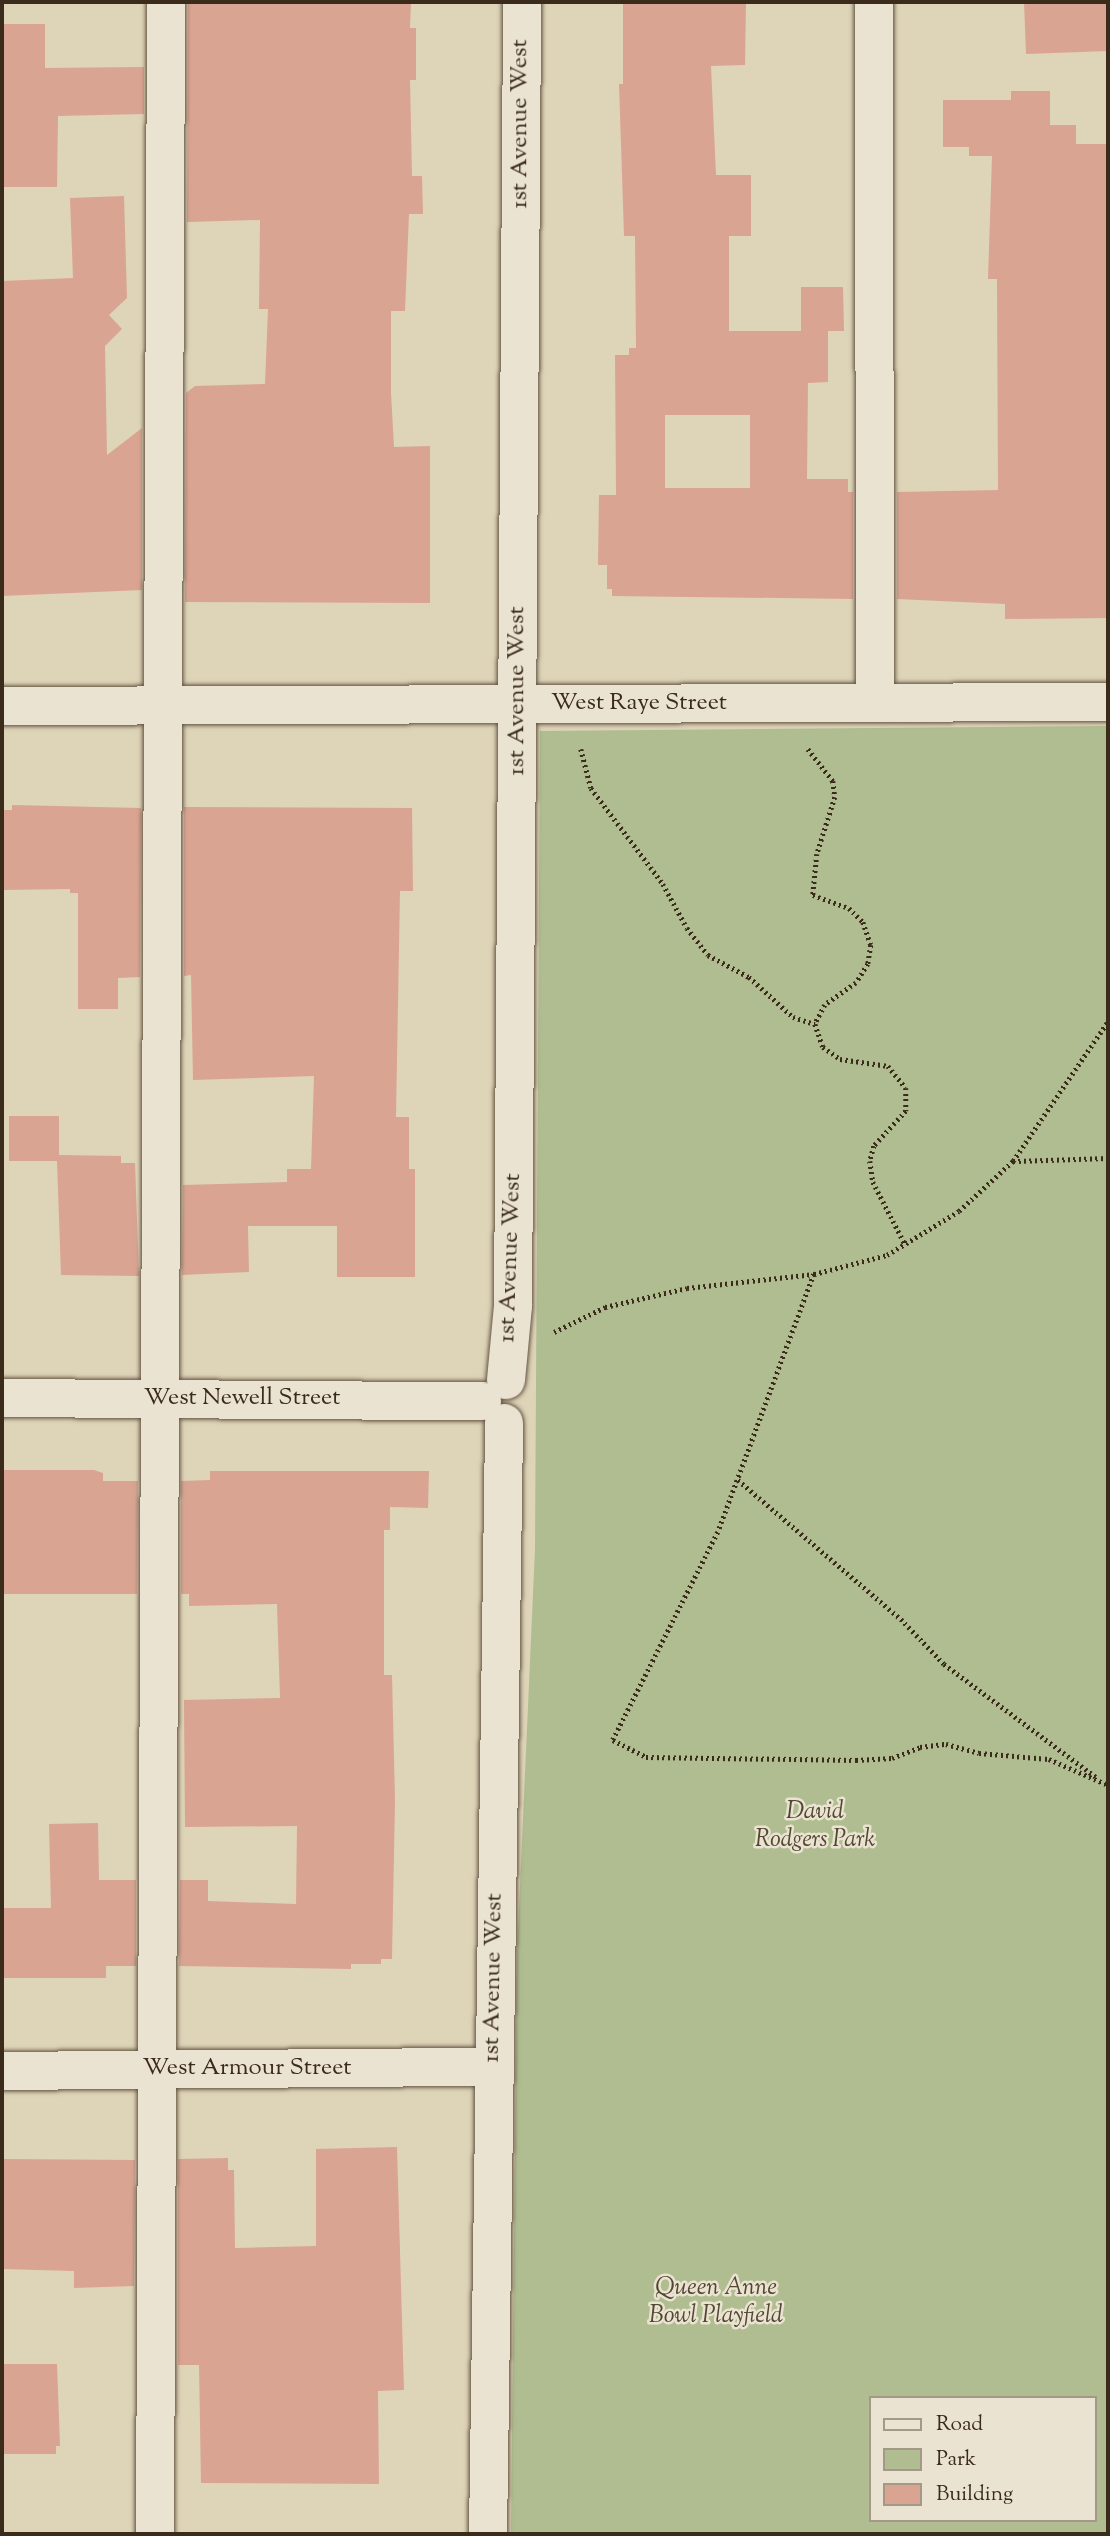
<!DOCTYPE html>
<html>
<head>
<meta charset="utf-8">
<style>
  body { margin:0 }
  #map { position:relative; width:1110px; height:2536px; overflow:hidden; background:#ded4b8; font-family:"Sorts Mill Goudy",serif }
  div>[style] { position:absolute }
  .green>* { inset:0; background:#afbd90 }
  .building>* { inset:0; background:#daa492 }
  .path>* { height:4.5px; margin-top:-2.25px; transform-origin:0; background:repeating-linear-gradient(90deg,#3b2b1a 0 2px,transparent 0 5.5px) }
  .roads { filter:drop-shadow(0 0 2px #645542) drop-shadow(0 0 2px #645542) }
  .minor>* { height:38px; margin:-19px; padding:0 19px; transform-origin:19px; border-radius:19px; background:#eae3d1 }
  span { translate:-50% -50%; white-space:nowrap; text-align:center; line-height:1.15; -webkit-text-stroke:5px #eae3d1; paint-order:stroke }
  .street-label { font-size:24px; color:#3b2b1a }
  .park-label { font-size:24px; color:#524832; font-style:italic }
  .frame { position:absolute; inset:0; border:4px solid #3b2b1a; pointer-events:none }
  .legend { position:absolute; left:869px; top:2396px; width:228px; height:126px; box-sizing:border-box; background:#eae3d1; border:2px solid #a49988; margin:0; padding:9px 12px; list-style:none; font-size:21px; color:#3b2b1a }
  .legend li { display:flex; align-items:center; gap:14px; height:35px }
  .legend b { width:35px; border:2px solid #a49988 }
</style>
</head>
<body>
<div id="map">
  <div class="green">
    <i style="clip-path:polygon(evenodd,1108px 726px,1108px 2534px,511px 2534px,517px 1953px,535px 1549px,540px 731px,1108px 726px,870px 2398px,1094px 2398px,1094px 2520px,870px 2520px,870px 2398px)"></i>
  </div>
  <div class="building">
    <i style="clip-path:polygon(188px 2px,411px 2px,410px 28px,416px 28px,416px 80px,410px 80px,412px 176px,422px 176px,423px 214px,409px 214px,405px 311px,391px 311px,391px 393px,394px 447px,430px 446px,430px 603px,185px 602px,186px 393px,195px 386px,265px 384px,268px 309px,259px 309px,260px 220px,187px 222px)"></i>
    <i style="clip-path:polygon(evenodd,623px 2px,746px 2px,745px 65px,711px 66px,716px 175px,751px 175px,751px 236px,729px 236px,729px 331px,801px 331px,801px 287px,843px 287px,844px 331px,828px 331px,828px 382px,808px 383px,807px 479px,848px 479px,848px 492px,853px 492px,853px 599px,612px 596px,612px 589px,607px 589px,607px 565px,598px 565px,599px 495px,616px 495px,615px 355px,629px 355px,629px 348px,636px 348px,635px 236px,624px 236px,619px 84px,623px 84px,623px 2px,665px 415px,750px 415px,750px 488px,665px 488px,665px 415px)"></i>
    <i style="clip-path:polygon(1024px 2px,1108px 2px,1108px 51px,1026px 54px)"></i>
    <i style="clip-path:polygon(2px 24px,45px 24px,45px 68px,144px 67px,144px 114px,58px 116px,57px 187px,2px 187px)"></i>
    <i style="clip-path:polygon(1011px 91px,1050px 91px,1050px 125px,1076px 125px,1076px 144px,1106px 144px,1108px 148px,1108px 618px,1005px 619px,1005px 604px,897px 599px,897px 492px,998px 490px,997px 279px,988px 279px,992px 156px,969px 156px,969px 147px,943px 147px,943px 100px,1011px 100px)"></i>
    <i style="clip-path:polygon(124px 196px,127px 298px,109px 315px,122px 329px,105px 346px,107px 455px,142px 428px,142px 590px,2px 596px,2px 281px,73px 278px,70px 198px)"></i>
    <i style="clip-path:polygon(12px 805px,141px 808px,140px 977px,118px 978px,118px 1009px,78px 1009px,78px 893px,70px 893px,70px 889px,2px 890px,2px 810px,12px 810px)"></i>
    <i style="clip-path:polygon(184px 807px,412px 808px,413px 891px,400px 891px,396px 1117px,409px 1117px,409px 1169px,415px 1169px,415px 1277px,337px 1277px,337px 1226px,248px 1226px,249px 1272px,182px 1275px,183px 1185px,287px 1182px,287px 1169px,311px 1169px,314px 1076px,193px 1080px,191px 975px,184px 976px)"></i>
    <i style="clip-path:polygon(9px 1116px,59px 1116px,59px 1155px,121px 1156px,121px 1163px,135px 1163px,139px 1276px,61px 1275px,57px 1161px,9px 1161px)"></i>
    <i style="clip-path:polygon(2px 1470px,94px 1470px,103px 1473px,103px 1481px,138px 1481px,137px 1594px,2px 1594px)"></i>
    <i style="clip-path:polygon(210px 1471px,429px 1471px,428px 1508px,390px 1507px,390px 1530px,384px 1530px,384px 1675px,392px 1675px,395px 1800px,392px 1959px,381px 1959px,381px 1964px,351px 1964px,351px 1969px,179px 1966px,180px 1880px,208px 1880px,208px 1901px,296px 1904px,297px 1826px,185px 1827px,184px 1700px,280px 1698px,277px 1604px,189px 1606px,189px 1594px,181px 1594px,181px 1481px,210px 1480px)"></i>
    <i style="clip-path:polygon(98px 1823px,99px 1880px,136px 1880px,136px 1966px,106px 1966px,106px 1978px,2px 1978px,2px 1908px,51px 1908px,49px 1824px)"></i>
    <i style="clip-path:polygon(397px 2147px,404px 2390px,378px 2391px,379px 2484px,201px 2483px,199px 2365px,178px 2365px,178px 2159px,228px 2158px,228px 2170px,234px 2170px,235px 2248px,316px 2246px,316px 2149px)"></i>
    <i style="clip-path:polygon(2px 2159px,135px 2160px,134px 2286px,74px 2288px,74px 2271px,2px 2269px)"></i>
    <i style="clip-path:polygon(2px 2364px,57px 2364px,60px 2446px,56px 2446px,56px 2454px,2px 2454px)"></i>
  </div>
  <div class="path">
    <i style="left:581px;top:749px;width:40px;rotate:75.6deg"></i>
    <i style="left:591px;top:788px;width:120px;rotate:53.1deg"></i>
    <i style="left:663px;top:884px;width:50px;rotate:61.4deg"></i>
    <i style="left:687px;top:928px;width:34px;rotate:52deg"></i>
    <i style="left:708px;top:955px;width:47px;rotate:28.2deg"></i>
    <i style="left:749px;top:977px;width:59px;rotate:42.3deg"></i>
    <i style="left:793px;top:1017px;width:23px;rotate:18deg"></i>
    <i style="left:808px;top:749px;width:41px;rotate:52deg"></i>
    <i style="left:833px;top:781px;width:16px;rotate:83deg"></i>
    <i style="left:835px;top:797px;width:60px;rotate:107.5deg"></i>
    <i style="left:817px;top:854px;width:41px;rotate:95.6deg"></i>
    <i style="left:813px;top:895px;width:38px;rotate:20deg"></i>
    <i style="left:849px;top:908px;width:20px;rotate:45deg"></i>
    <i style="left:863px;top:922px;width:24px;rotate:71deg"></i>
    <i style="left:871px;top:945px;width:19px;rotate:99deg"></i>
    <i style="left:868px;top:964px;width:22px;rotate:122deg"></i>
    <i style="left:856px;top:983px;width:38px;rotate:145deg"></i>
    <i style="left:825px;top:1005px;width:21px;rotate:118deg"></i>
    <i style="left:815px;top:1024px;width:24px;rotate:71deg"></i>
    <i style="left:823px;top:1047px;width:21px;rotate:35deg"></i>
    <i style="left:840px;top:1059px;width:49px;rotate:8.3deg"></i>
    <i style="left:888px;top:1066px;width:28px;rotate:51deg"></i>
    <i style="left:906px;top:1088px;width:23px;rotate:90deg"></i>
    <i style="left:906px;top:1111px;width:47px;rotate:132.4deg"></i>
    <i style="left:874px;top:1146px;width:16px;rotate:105deg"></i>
    <i style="left:870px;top:1161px;width:21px;rotate:82deg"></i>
    <i style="left:873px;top:1182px;width:70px;rotate:62.7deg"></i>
    <i style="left:1013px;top:1161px;width:95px;rotate:-1.8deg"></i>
    <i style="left:814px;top:1274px;width:275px;rotate:110.4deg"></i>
    <i style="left:718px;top:1532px;width:233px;rotate:116.8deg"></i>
    <i style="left:613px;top:1740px;width:37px;rotate:27deg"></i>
    <i style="left:646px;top:1757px;width:210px;rotate:0.8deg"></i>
    <i style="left:856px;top:1760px;width:36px;rotate:-3deg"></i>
    <i style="left:892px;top:1758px;width:30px;rotate:-21deg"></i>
    <i style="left:920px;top:1747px;width:26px;rotate:-7deg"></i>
    <i style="left:946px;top:1744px;width:34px;rotate:15deg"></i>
    <i style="left:979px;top:1753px;width:70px;rotate:4.9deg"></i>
    <i style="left:1049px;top:1759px;width:64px;rotate:23.8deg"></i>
    <i style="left:554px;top:1332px;width:57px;rotate:-26.1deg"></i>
    <i style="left:605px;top:1307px;width:84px;rotate:-13deg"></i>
    <i style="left:687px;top:1288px;width:128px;rotate:-6.3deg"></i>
    <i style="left:814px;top:1274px;width:75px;rotate:-14.6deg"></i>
    <i style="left:887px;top:1255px;width:84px;rotate:-31.4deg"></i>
    <i style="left:959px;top:1211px;width:74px;rotate:-42.8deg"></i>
    <i style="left:1013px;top:1161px;width:169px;rotate:-55.8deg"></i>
    <i style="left:738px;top:1480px;width:214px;rotate:40.5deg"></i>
    <i style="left:901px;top:1619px;width:62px;rotate:46.3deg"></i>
    <i style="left:944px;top:1664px;width:189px;rotate:36.6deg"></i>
  </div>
  <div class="roads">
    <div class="minor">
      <i style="left:874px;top:2px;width:701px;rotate:89.92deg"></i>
      <i style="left:2px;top:706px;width:1106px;rotate:-0.21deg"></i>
      <i style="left:506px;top:1380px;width:74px;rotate:-84.6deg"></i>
      <i style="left:513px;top:1306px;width:1304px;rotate:-89.6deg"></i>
      <i style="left:2px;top:1398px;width:480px;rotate:0.4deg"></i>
      <i style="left:2px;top:2071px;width:491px;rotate:-0.5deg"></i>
      <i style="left:155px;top:2534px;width:2532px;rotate:-89.75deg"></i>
      <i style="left:488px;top:2534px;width:1111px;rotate:-89.17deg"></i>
    </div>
  </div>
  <div class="street-label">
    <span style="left:521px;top:124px;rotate:-90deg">1st Avenue West</span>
    <span style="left:518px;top:691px;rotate:-90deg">1st Avenue West</span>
    <span style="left:639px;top:704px">West Raye Street</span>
    <span style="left:511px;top:1258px;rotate:-88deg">1st Avenue West</span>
    <span style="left:242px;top:1399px">West Newell Street</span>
    <span style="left:494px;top:1978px;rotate:-89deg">1st Avenue West</span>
    <span style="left:247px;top:2069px">West Armour Street</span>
  </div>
  <div class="park-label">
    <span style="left:815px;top:1827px">David<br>Rodgers Park</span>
    <span style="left:716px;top:2303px">Queen Anne<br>Bowl Playfield</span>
  </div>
  <div class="frame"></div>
  <ul class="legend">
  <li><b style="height:9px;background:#eae3d1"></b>Road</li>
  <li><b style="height:19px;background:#afbd90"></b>Park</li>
  <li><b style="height:19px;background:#daa492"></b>Building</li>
  </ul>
</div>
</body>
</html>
